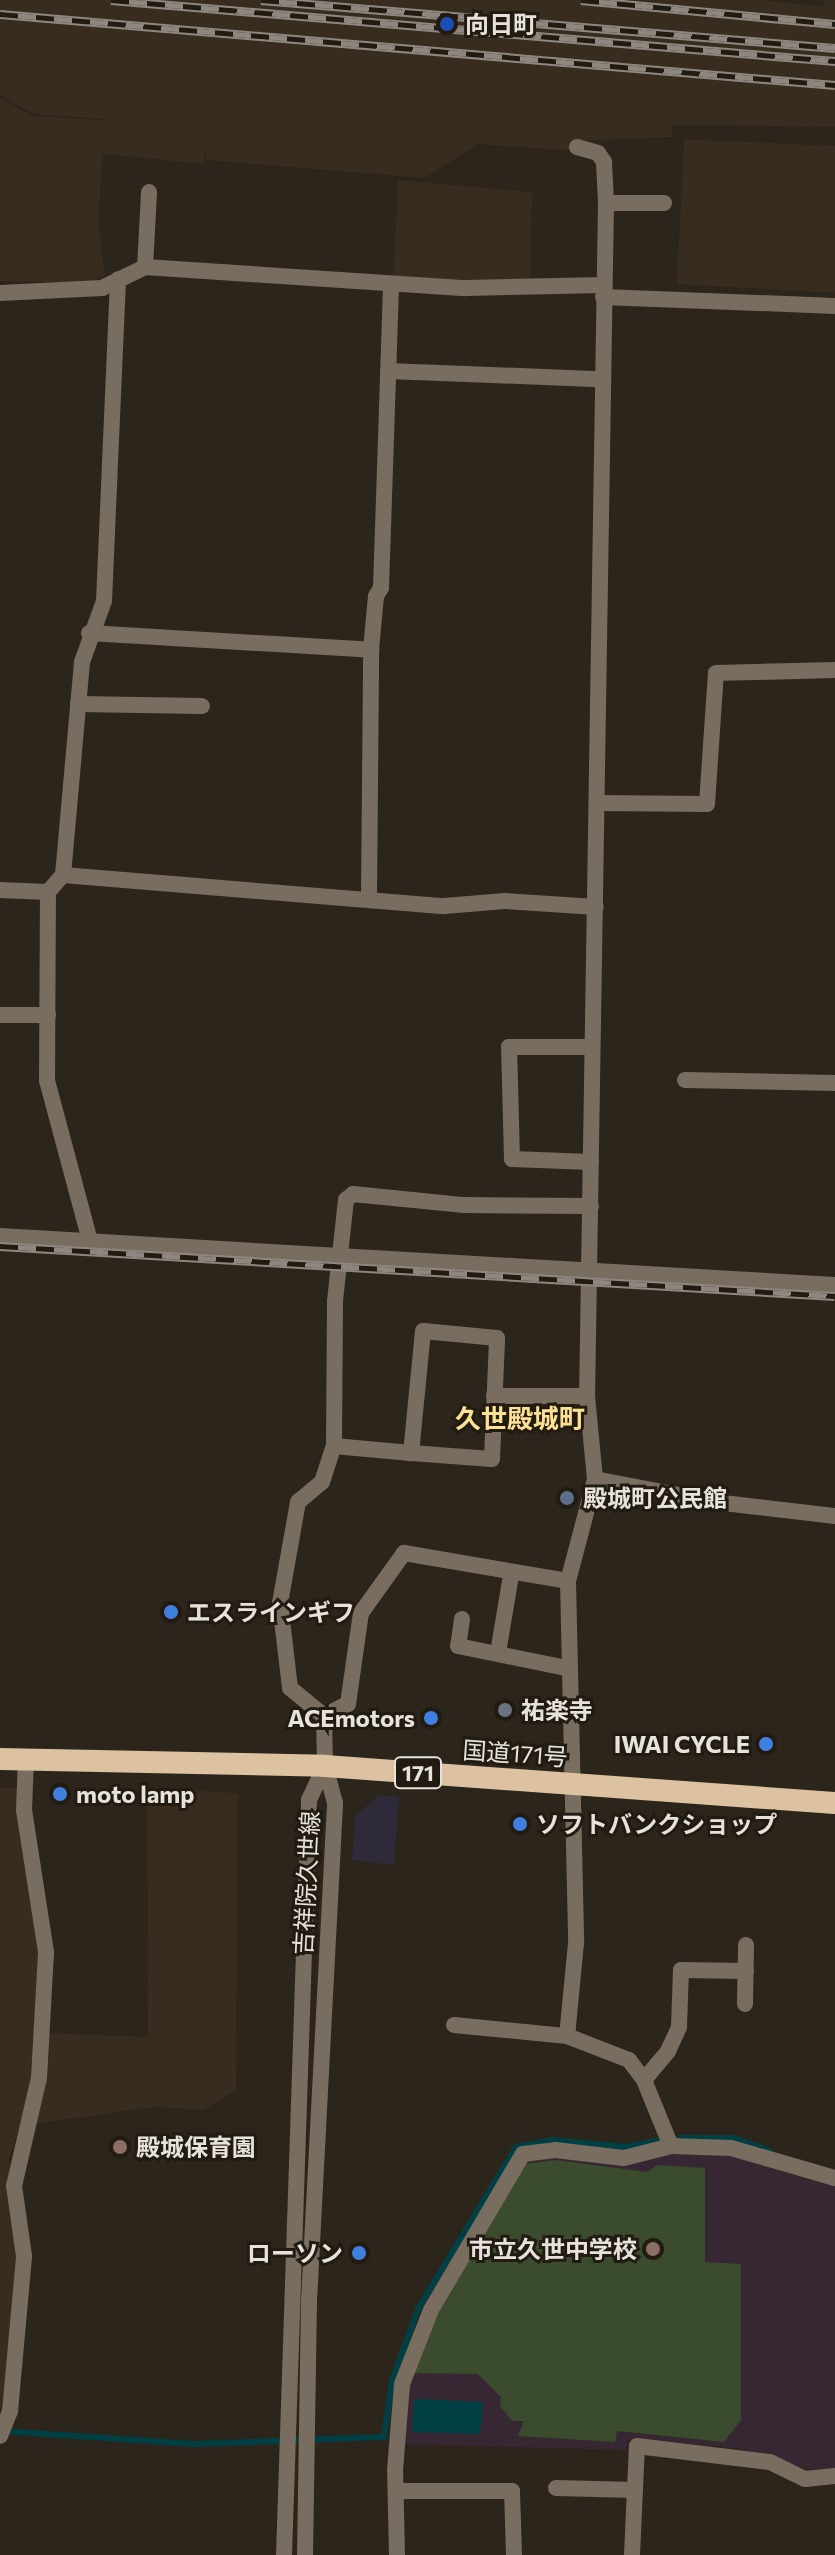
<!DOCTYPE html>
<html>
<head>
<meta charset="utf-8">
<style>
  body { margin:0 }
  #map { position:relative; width:835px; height:2555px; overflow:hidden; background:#2b251b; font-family:Commissioner,"Noto Sans JP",sans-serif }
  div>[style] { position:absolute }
  .commercial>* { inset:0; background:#2f2a3a }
  .built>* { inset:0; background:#372c1e }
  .education>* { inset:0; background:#372732 }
  .green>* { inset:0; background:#3a4c2d }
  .water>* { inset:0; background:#004045 }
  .stream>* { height:6px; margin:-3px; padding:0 3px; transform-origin:3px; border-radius:3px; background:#004045 }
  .minor>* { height:16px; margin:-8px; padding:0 8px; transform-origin:8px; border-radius:8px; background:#786d5e }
  .tertiary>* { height:16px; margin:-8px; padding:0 8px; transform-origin:8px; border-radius:8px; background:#786d5e }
  .trunk>* { height:22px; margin:-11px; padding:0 11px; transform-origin:11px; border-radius:11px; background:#dcc2a0 }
  .rail>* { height:9px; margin-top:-4.5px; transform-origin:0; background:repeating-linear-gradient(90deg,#211b12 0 18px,#8d877f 0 36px); box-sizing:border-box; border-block:2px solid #8d877f }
  .dots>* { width:22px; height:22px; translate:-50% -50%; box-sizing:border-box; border:4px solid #211b12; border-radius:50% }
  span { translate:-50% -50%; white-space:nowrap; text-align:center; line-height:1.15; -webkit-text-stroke:6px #211b12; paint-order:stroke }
  .shield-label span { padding:2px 6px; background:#211b12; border:2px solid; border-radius:6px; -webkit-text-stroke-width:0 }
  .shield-label { font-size:22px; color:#e7e2dc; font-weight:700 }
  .poi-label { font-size:24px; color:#e7e2dc; font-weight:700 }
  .left { translate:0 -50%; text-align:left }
  .right { translate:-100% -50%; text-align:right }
  .street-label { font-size:24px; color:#e7e2dc }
  .neighbourhood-label { font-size:26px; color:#fce195; font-weight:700 }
</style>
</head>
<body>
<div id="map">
  <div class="commercial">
    <i style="clip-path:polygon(379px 1795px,399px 1797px,394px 1865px,352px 1860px,355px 1816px)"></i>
  </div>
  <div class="built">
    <i style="clip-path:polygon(0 0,765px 0,823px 7px,824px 0,835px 0,835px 127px,673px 125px,672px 137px,577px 141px,576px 151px,478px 144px,425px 178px,206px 160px,205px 151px,204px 164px,103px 154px,98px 222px,105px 276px,87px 283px,0 281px,0 97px,32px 116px,141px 122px,33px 114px,0 95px)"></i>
    <i style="clip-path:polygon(684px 139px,835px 146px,835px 293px,677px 284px)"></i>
    <i style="clip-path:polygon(398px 180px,532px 192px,530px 283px,393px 279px)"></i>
    <i style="clip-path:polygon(0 1788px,18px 1788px,39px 1962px,35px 2078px,9px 2159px,19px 2279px,0 2423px)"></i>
    <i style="clip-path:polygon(147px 1788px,238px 1793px,236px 2090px,204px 2110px,154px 2107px,34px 2124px,47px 2033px,148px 2037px)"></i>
  </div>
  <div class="education">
    <i style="clip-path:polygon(728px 2154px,808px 2180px,835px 2182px,835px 2468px,811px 2470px,737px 2448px,628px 2440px,626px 2450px,401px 2444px,405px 2386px,525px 2157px)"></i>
  </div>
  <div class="green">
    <i style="clip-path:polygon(556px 2160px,647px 2172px,658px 2165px,705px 2168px,705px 2262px,741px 2264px,741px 2420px,724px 2442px,617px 2431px,615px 2442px,518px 2436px,524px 2421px,512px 2421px,500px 2406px,501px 2397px,478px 2374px,413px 2373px,437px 2316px,525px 2164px)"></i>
  </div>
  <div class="water">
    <i style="clip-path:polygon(414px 2399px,483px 2402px,480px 2434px,412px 2432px)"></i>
  </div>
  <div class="stream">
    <i style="left:679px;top:2138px;width:55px"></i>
    <i style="left:734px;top:2138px;width:38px;rotate:20deg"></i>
    <i style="left:2px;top:2431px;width:192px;rotate:3.9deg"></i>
    <i style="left:194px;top:2444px;width:190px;rotate:-2.1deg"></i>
    <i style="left:384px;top:2437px;width:57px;rotate:-81.9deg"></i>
    <i style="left:392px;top:2381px;width:77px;rotate:-70.1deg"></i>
    <i style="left:418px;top:2309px;width:189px;rotate:-58.8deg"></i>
    <i style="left:516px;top:2147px;width:37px;rotate:-11deg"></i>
    <i style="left:552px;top:2140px;width:75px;rotate:5.3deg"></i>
    <i style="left:627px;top:2147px;width:38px;rotate:-12deg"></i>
  </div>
  <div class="minor">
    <i style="left:577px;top:147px;width:22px;rotate:16deg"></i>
    <i style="left:598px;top:153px;width:11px;rotate:56deg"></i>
    <i style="left:604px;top:162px;width:41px;rotate:87.2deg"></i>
    <i style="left:606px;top:203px;width:1193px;rotate:90.91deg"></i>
    <i style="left:587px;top:1396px;width:83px;rotate:84.5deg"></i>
    <i style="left:595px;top:1479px;width:106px;rotate:104.8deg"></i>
    <i style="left:568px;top:1581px;width:362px;rotate:88.7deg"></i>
    <i style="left:576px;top:1943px;width:93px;rotate:95.5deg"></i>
    <i style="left:567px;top:2036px;width:66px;rotate:21.2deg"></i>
    <i style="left:629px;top:2060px;width:25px;rotate:53deg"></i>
    <i style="left:644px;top:2080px;width:71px;rotate:67.8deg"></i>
    <i style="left:606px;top:203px;width:58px"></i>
    <i style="left:145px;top:267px;width:75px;rotate:-86.9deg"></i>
    <i style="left:0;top:293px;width:102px;rotate:-2.8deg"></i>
    <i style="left:102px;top:288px;width:48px;rotate:-26deg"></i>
    <i style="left:145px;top:267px;width:321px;rotate:3.8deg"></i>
    <i style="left:465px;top:288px;width:139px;rotate:-1.2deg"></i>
    <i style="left:603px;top:297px;width:232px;rotate:2.2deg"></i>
    <i style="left:388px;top:371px;width:212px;rotate:2.2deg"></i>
    <i style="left:89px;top:633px;width:283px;rotate:3.4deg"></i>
    <i style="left:78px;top:704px;width:124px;rotate:0.9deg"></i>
    <i style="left:599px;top:803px;width:108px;rotate:0.5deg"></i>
    <i style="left:707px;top:804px;width:131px;rotate:-86.1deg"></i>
    <i style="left:716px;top:673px;width:119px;rotate:-1.4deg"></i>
    <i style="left:63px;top:875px;width:382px;rotate:4.7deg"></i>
    <i style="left:444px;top:906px;width:61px;rotate:-4.7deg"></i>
    <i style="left:505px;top:901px;width:91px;rotate:3.8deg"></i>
    <i style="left:0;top:890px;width:48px;rotate:2.4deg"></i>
    <i style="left:369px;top:897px;width:247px;rotate:-89.5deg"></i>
    <i style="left:371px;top:650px;width:54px;rotate:-84.7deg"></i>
    <i style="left:376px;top:596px;width:9px;rotate:-58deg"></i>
    <i style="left:381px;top:588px;width:304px;rotate:-88.1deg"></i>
    <i style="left:0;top:1015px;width:48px"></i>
    <i style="left:685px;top:1080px;width:150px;rotate:1.1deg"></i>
    <i style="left:591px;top:1162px;width:79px;rotate:-177.8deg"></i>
    <i style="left:512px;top:1159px;width:112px;rotate:-91.5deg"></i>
    <i style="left:509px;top:1047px;width:82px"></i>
    <i style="left:90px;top:1241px;width:166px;rotate:-105deg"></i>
    <i style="left:47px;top:1081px;width:189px;rotate:-89.7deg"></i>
    <i style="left:48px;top:892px;width:23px;rotate:-49deg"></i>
    <i style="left:63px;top:875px;width:214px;rotate:-84.9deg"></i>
    <i style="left:82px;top:662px;width:65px;rotate:-70.2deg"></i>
    <i style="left:104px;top:601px;width:322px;rotate:-87.5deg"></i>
    <i style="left:494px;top:1396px;width:93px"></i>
    <i style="left:334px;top:1446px;width:77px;rotate:5.2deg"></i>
    <i style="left:411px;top:1453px;width:81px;rotate:4.2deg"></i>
    <i style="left:492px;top:1459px;width:121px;rotate:-87.6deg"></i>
    <i style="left:497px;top:1338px;width:74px;rotate:-174.6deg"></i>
    <i style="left:423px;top:1331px;width:123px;rotate:95.6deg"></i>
    <i style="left:595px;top:1479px;width:122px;rotate:10.9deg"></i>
    <i style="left:715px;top:1502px;width:121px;rotate:6.7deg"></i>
    <i style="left:462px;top:1619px;width:27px;rotate:98deg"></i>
    <i style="left:458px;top:1646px;width:110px;rotate:11.5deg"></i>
    <i style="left:498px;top:1653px;width:79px;rotate:-80.5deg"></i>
    <i style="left:324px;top:1716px;width:27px;rotate:-27deg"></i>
    <i style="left:348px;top:1704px;width:92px;rotate:-81.9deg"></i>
    <i style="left:361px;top:1613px;width:74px;rotate:-54.4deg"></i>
    <i style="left:404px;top:1553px;width:166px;rotate:9.7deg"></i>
    <i style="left:325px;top:1766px;width:50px;rotate:-91.1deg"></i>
    <i style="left:324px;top:1716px;width:44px;rotate:-140.5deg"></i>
    <i style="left:290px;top:1688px;width:86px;rotate:-96.7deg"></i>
    <i style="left:280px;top:1603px;width:103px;rotate:-79.9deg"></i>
    <i style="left:298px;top:1502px;width:31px;rotate:-40deg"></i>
    <i style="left:322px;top:1482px;width:38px;rotate:-72deg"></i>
    <i style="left:334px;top:1446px;width:145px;rotate:-89.6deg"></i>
    <i style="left:335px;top:1301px;width:102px;rotate:-83.8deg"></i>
    <i style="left:346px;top:1200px;width:9px;rotate:-41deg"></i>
    <i style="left:353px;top:1194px;width:112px;rotate:5.7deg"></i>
    <i style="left:464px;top:1205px;width:127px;rotate:0.5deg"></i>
    <i style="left:745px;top:2004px;width:59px;rotate:-89deg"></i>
    <i style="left:454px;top:2025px;width:114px;rotate:5.6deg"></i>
    <i style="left:644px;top:2080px;width:38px;rotate:-50deg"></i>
    <i style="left:668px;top:2051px;width:26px;rotate:-65deg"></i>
    <i style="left:679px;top:2027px;width:57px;rotate:-88deg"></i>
    <i style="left:681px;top:1970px;width:65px;rotate:0.9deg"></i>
    <i style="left:0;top:2436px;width:27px;rotate:-68deg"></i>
    <i style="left:10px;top:2411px;width:156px;rotate:-84.8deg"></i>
    <i style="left:24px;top:2256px;width:71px;rotate:-98.1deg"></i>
    <i style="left:14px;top:2186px;width:111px;rotate:-77deg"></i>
    <i style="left:39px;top:2078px;width:126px;rotate:-86.8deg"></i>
    <i style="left:46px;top:1952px;width:144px;rotate:-98.8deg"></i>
    <i style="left:24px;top:1810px;width:51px;rotate:-87.8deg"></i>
    <i style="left:556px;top:2488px;width:79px;rotate:1.5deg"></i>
    <i style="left:396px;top:2491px;width:116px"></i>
    <i style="left:512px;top:2491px;width:64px;rotate:88.2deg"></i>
    <i style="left:397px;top:2555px;width:85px;rotate:-91.3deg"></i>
    <i style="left:395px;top:2470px;width:86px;rotate:-85.3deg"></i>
    <i style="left:402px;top:2384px;width:79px;rotate:-68.6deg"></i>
    <i style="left:431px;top:2310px;width:181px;rotate:-59.5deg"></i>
    <i style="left:523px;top:2154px;width:32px;rotate:-7deg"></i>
    <i style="left:555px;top:2150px;width:69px;rotate:6.6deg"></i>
    <i style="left:624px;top:2158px;width:49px;rotate:-14.3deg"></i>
    <i style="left:671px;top:2146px;width:60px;rotate:1.9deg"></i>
    <i style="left:731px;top:2148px;width:108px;rotate:16.1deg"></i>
    <i style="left:632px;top:2555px;width:109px;rotate:-87.4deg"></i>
    <i style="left:637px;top:2446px;width:134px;rotate:6.9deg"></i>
    <i style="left:770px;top:2462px;width:39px;rotate:26deg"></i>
    <i style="left:805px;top:2479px;width:30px;rotate:-6deg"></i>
  </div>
  <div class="tertiary">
    <i style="left:0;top:1236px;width:836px;rotate:3.36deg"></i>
    <i style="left:284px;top:2555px;width:755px;rotate:-88.1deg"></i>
    <i style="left:309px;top:1800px;width:38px;rotate:-65deg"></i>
    <i style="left:305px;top:2555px;width:254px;rotate:-89.1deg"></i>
    <i style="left:309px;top:2301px;width:499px;rotate:-87deg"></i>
    <i style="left:335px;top:1803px;width:38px;rotate:-105deg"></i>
  </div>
  <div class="trunk">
    <i style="left:0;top:1759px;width:325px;rotate:1.2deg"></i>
    <i style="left:325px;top:1766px;width:511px;rotate:4.15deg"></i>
  </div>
  <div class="rail">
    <i style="left:111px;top:0;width:727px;rotate:4.82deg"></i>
    <i style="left:261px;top:0;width:576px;rotate:4.78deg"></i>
    <i style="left:581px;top:0;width:255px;rotate:5.4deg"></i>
    <i style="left:0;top:14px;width:838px;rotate:4.86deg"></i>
    <i style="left:0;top:1246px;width:836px;rotate:3.43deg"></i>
  </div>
  <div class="dots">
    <i style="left:447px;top:24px;background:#1a4fb4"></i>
    <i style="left:567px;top:1498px;background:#5c6f8a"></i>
    <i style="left:171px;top:1612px;background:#3f7fe0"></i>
    <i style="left:505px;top:1710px;background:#6b7280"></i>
    <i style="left:431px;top:1718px;background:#3f7fe0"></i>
    <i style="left:766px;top:1744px;background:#3f7fe0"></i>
    <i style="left:60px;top:1794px;background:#3f7fe0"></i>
    <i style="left:520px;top:1824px;background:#3f7fe0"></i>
    <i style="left:120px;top:2147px;background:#8d6e63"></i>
    <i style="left:653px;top:2249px;background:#8d6e63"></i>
    <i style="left:359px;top:2253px;background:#3f7fe0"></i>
  </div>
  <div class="shield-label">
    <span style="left:418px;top:1773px">171</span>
  </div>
  <div class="poi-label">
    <span class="left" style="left:465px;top:24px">向日町</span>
    <span class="left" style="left:583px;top:1498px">殿城町公民館</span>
    <span class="left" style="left:187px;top:1612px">エスラインギフ</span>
    <span class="left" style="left:521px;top:1710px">祐楽寺</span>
    <span class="right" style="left:415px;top:1718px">ACEmotors</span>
    <span class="right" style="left:750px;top:1744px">IWAI CYCLE</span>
    <span class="left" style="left:76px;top:1794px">moto lamp</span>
    <span class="left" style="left:536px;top:1824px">ソフトバンクショップ</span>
    <span class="left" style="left:136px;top:2147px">殿城保育園</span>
    <span class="right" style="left:637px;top:2249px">市立久世中学校</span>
    <span class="right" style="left:343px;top:2253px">ローソン</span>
  </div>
  <div class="street-label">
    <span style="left:515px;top:1753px;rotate:4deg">国道171号</span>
    <span style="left:306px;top:1883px;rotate:-87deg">吉祥院久世線</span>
  </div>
  <div class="neighbourhood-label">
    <span style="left:520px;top:1418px">久世殿城町</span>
  </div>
</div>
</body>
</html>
